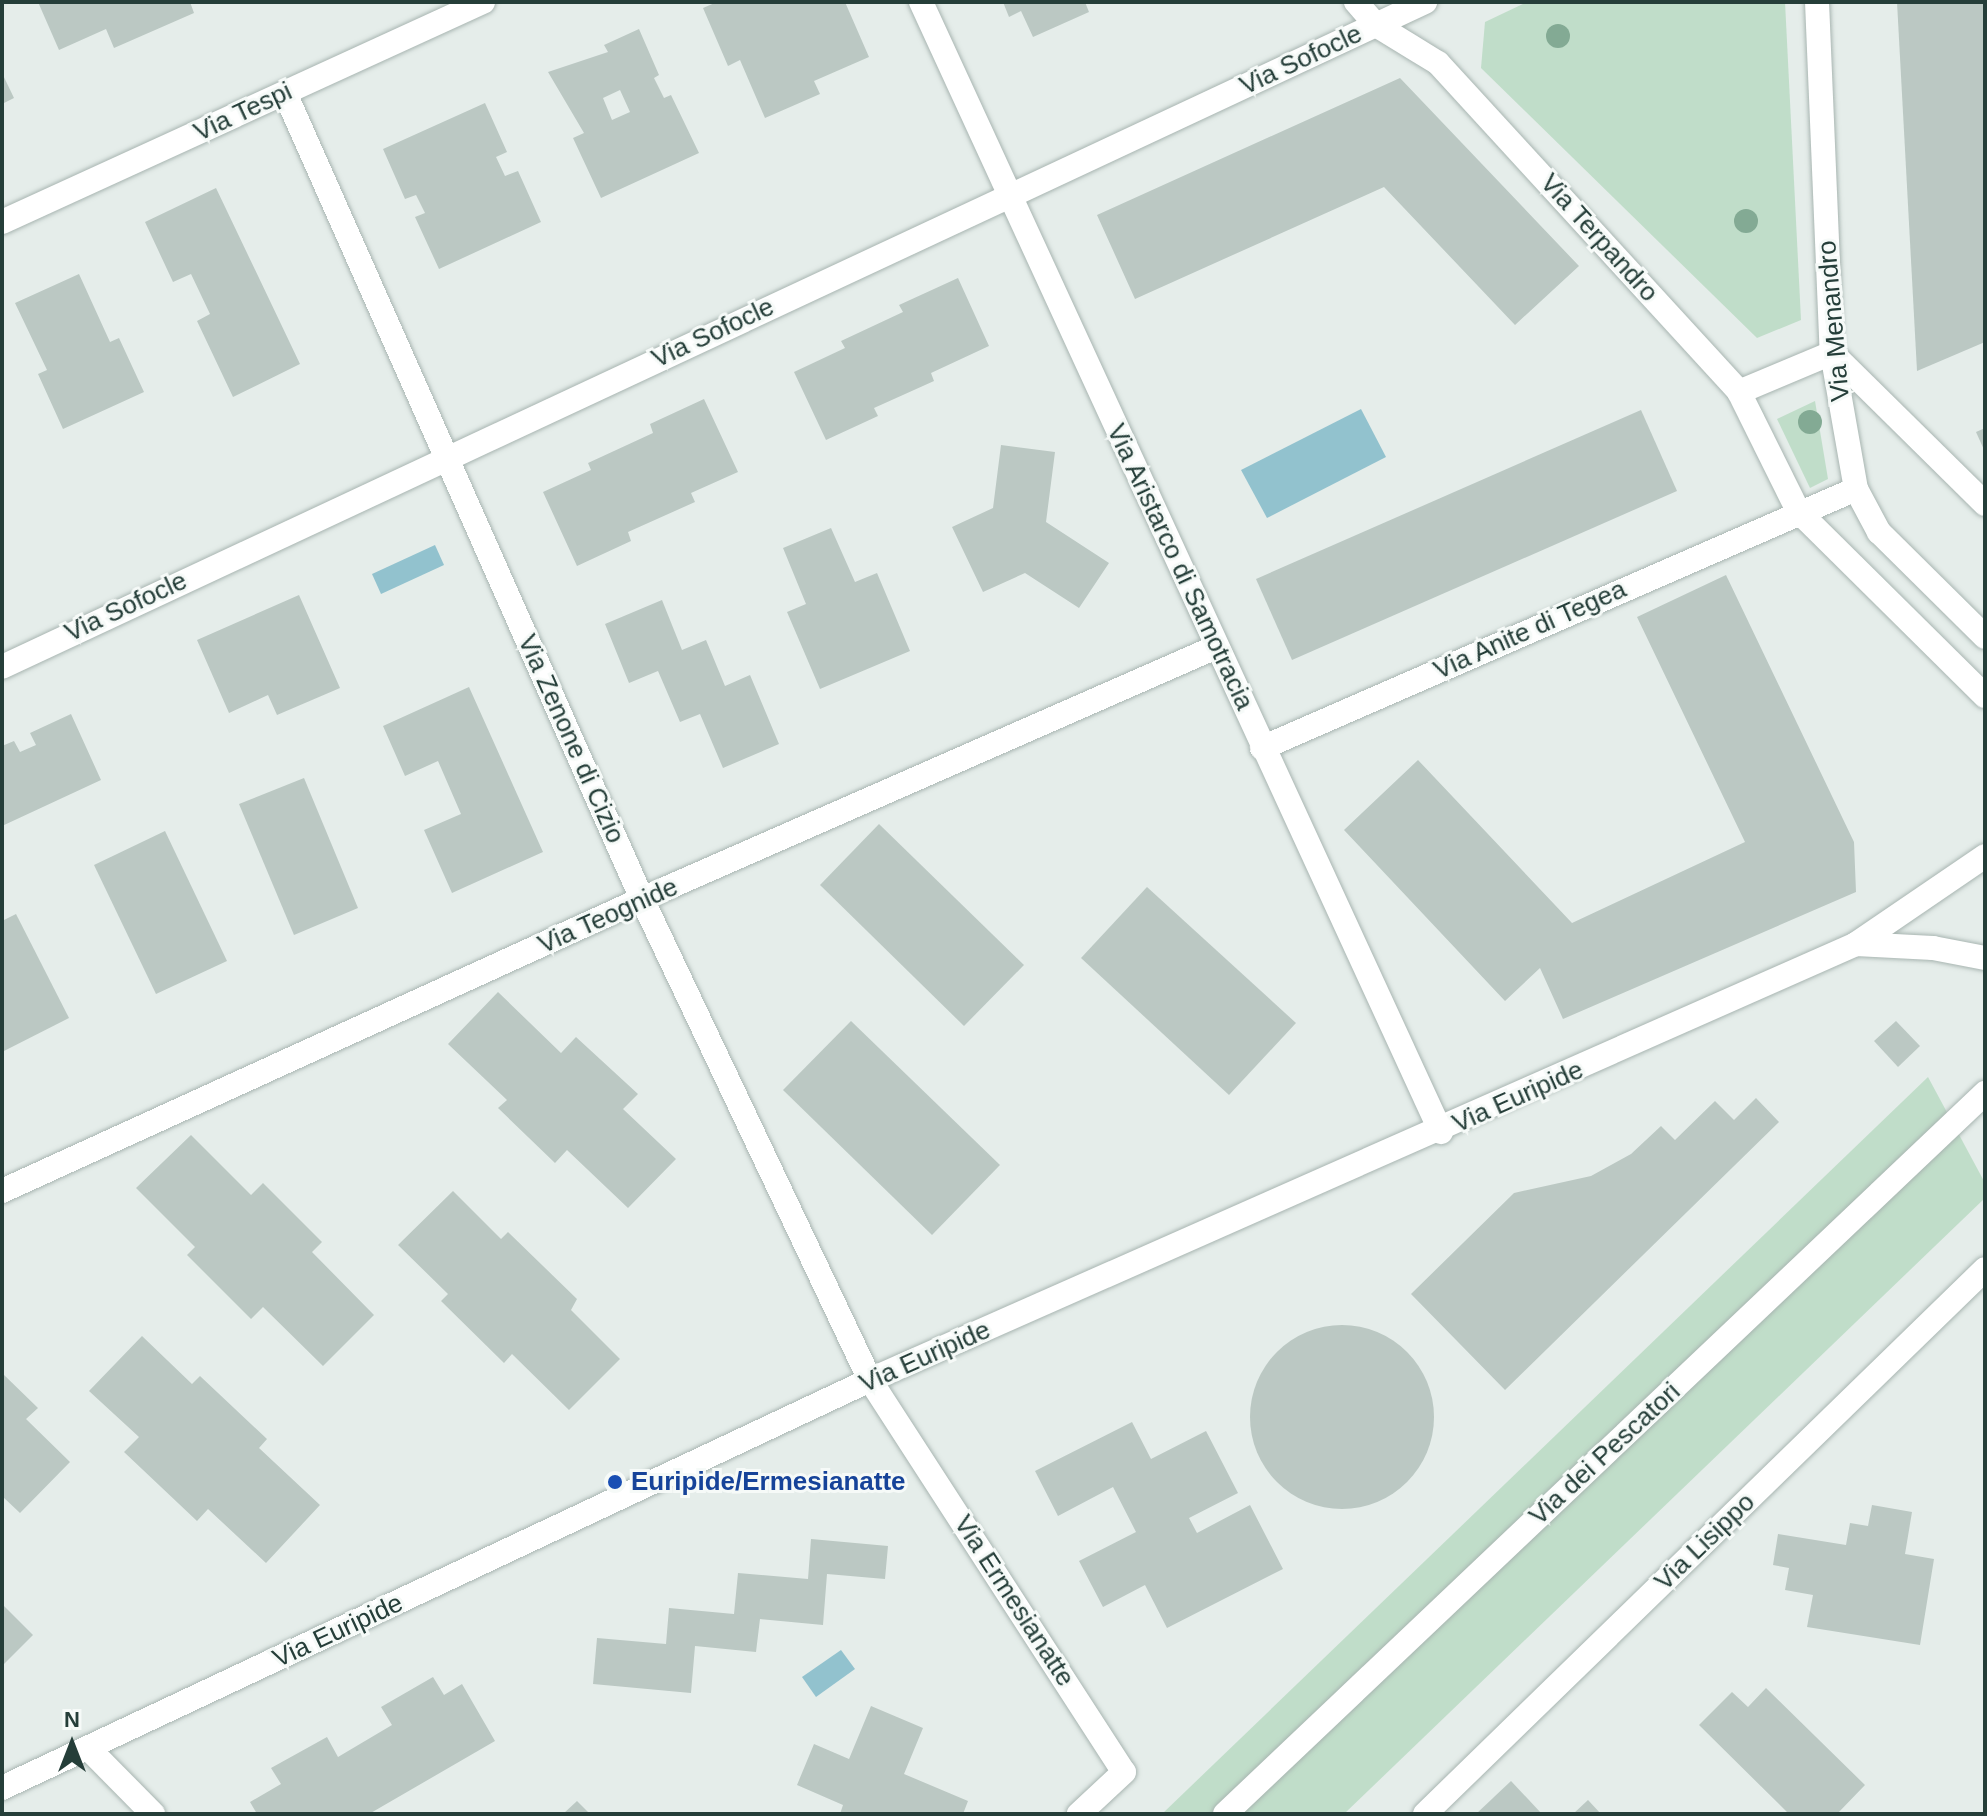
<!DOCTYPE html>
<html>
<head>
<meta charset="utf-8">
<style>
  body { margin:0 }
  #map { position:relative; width:1987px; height:1816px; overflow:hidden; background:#e5edea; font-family:Arial,sans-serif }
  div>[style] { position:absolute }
  .green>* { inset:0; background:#c0ddc9 }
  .water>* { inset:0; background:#92c2ce }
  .building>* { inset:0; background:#bbc8c3 }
  .round { border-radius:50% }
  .roads { filter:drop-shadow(0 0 2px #a8b5b1) drop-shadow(0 0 2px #a8b5b1) }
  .lane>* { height:24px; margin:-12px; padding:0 12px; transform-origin:12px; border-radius:12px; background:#fff }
  .street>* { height:24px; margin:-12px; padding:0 12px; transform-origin:12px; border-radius:12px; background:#fff }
  .secondary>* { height:24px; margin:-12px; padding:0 12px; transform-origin:12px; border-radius:12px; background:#fff }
  .trees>* { width:24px; height:24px; margin:-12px; border-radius:50%; background:#83aa94 }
  .dots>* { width:22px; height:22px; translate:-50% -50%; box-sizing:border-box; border:4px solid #f6faf8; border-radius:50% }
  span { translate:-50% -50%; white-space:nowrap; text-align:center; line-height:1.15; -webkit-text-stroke:6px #f6faf8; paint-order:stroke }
  .street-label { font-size:26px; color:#253e39 }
  .transit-label { font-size:26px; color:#164399; font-weight:700 }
  .left { translate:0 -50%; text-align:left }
  .frame { position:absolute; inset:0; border:4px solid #253e39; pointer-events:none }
  .north { position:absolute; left:32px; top:1704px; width:80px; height:80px; -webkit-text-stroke:6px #f6faf8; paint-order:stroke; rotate:0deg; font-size:22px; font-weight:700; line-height:32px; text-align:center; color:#253e39 }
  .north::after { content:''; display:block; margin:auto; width:28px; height:36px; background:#253e39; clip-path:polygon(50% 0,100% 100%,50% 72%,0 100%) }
</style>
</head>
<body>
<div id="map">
  <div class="green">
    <i style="clip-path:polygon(1527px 2px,1785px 2px,1801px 320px,1757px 338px,1481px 68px,1485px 22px)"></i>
    <i style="clip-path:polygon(1815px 401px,1828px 479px,1810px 488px,1777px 419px)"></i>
    <i style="clip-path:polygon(1928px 1077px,1985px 1183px,1985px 1198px,1344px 1814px,1162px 1814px)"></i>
  </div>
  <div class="water">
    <i style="clip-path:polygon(1361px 409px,1386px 457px,1267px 518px,1241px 470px)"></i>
    <i style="clip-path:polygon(435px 545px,444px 565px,381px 594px,372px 574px)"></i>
    <i style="clip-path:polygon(841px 1650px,855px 1669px,816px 1697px,802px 1677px)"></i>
  </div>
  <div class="building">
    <i style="clip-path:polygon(38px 2px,190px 2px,194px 13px,114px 48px,106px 29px,59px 50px)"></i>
    <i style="clip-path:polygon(717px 2px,845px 2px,869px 57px,814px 81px,820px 94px,765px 118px,740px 60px,728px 66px,703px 8px)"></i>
    <i style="clip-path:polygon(1003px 2px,1085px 2px,1089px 12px,1033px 37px,1021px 11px,1009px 17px)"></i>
    <i style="clip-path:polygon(1897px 2px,1985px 2px,1985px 342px,1917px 371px)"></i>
    <i style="clip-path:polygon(evenodd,639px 29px,659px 75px,654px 78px,664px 98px,671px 95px,699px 153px,601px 198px,573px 138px,584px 133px,548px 72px,608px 52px,604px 45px,639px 29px,620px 90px,630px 112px,612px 120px,603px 98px,620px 90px)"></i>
    <i style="clip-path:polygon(2px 73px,14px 98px,2px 104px)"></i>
    <i style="clip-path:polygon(1400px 78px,1579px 266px,1515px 325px,1384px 187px,1135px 299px,1097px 215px)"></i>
    <i style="clip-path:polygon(485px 103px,507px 152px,496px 157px,505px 176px,518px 171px,541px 222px,439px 269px,415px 217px,425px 213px,416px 195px,405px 199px,383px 149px)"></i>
    <i style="clip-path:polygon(216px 188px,300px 364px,233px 397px,197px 321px,210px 314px,191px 274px,173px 282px,145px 222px)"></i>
    <i style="clip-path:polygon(79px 274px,110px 342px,119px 338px,144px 392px,63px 429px,38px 374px,47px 370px,15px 303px)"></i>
    <i style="clip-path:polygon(958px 278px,989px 346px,931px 373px,934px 381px,874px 408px,878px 416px,826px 440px,794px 372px,845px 348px,841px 341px,903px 312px,899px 305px)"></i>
    <i style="clip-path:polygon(704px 399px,738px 472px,691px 493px,695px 502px,628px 532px,631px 541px,577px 566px,543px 492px,591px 470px,588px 463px,653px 433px,650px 424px)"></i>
    <i style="clip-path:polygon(1641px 410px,1677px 491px,1292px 660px,1256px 579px)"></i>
    <i style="clip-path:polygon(1985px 428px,1985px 452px,1976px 432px)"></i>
    <i style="clip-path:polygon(1001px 445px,1055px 452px,1046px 522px,1109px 563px,1079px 608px,1025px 573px,983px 592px,952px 527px,993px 508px)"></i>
    <i style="clip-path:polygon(831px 528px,855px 582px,877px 573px,910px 651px,820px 689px,787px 612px,806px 604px,783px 548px)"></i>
    <i style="clip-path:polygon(1726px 575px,1854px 842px,1856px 892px,1563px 1019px,1540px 968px,1505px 1001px,1344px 830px,1418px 760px,1572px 923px,1745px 842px,1637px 617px)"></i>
    <i style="clip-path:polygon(299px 595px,340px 688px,277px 715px,268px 695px,229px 713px,197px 640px)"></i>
    <i style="clip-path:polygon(662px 600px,682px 650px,706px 640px,725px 686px,750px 675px,779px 744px,723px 768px,700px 714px,680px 722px,658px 671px,629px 683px,605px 624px)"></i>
    <i style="clip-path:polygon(469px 687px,543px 852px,452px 893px,424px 830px,461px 814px,438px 761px,405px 776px,383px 726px)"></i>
    <i style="clip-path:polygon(71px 714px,101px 780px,2px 826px,2px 746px,14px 741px,20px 752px,36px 745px,30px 733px)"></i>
    <i style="clip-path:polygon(304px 778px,358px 908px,294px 935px,239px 804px)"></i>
    <i style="clip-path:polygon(879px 824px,1024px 965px,964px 1026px,820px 885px)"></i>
    <i style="clip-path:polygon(165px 831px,227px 961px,156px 994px,94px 865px)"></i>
    <i style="clip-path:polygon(1147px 887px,1296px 1023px,1229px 1095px,1081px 958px)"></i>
    <i style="clip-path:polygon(16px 914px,69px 1018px,2px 1052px,2px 921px)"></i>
    <i style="clip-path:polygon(498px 992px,561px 1053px,576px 1037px,638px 1094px,623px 1109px,676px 1159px,628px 1208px,567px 1150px,555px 1163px,498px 1108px,507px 1100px,448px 1044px)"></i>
    <i style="clip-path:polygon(851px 1021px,1000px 1165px,932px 1235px,783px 1090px)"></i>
    <i style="clip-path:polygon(1896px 1021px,1920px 1046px,1898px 1067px,1874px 1041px)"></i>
    <i style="clip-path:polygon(1756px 1098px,1779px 1122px,1505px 1390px,1411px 1294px,1514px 1193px,1591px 1176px,1631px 1154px,1661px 1126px,1675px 1140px,1715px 1101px,1734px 1120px)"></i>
    <i style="clip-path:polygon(191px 1135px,251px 1195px,263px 1183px,322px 1242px,312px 1252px,374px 1315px,323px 1366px,263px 1307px,251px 1319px,187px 1255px,195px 1247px,136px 1188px)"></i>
    <i style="clip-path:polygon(453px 1191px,501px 1239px,508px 1232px,577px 1299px,571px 1310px,620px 1359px,569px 1410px,512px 1354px,504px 1363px,441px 1301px,448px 1294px,398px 1245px)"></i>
    <i class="round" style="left:1250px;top:1325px;width:184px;height:184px"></i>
    <i style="clip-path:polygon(142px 1336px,192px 1384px,200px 1376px,267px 1439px,259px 1448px,320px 1505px,266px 1563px,208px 1509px,197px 1521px,124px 1452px,139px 1437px,89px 1391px)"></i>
    <i style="clip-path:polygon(2px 1373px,38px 1408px,26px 1419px,70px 1462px,20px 1513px,2px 1496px)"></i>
    <i style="clip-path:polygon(1132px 1422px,1151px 1459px,1206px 1431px,1238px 1493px,1189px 1518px,1197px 1533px,1250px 1505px,1283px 1569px,1167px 1628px,1145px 1585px,1103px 1607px,1079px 1561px,1136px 1532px,1113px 1487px,1058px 1516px,1035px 1471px)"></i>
    <i style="clip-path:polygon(1872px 1505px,1912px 1512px,1905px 1554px,1934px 1559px,1920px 1645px,1807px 1627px,1813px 1595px,1785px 1590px,1789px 1568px,1773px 1565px,1778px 1534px,1846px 1545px,1850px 1523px,1868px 1526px)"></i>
    <i style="clip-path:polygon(811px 1539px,888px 1546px,885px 1579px,827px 1574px,823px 1625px,760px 1619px,756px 1652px,695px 1646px,691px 1693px,593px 1684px,597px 1638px,666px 1644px,669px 1608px,734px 1614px,738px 1573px,808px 1579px)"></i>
    <i style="clip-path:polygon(2px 1604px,33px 1635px,2px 1666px)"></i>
    <i style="clip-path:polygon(433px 1677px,444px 1695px,462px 1684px,495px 1741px,369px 1814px,257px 1814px,250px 1802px,281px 1784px,271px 1768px,327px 1737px,338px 1757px,392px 1725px,381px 1707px)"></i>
    <i style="clip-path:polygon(1766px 1688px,1865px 1785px,1837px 1814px,1789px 1814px,1699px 1725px,1732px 1692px,1748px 1707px)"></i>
    <i style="clip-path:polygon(871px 1706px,923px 1728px,904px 1774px,968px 1801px,963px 1814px,840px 1814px,843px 1805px,797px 1785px,814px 1744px,849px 1759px)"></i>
    <i style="clip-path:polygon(1511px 1781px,1542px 1814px,1476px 1814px)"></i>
    <i style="clip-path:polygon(1588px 1800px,1601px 1814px,1573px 1814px)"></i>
    <i style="clip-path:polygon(577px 1801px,590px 1814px,563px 1814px)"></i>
  </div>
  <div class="roads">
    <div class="lane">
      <i style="left:1832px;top:353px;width:215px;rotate:44.6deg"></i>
    </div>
    <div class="street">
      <i style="left:921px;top:2px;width:1244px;rotate:65.29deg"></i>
      <i style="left:1356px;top:2px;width:30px;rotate:49deg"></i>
      <i style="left:1376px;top:25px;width:73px;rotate:31.5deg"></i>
      <i style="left:1438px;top:63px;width:446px;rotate:47.5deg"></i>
      <i style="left:1739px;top:392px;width:133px;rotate:63.6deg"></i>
      <i style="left:1798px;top:511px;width:263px;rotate:44.7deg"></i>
      <i style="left:1817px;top:2px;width:351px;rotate:87.6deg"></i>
      <i style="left:1832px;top:353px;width:138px;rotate:80deg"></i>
      <i style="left:1856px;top:489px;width:49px;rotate:61.9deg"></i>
      <i style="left:1879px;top:532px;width:149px;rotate:44.7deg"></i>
      <i style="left:285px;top:93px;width:882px;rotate:66.11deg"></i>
      <i style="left:642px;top:899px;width:532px;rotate:64.64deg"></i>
      <i style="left:870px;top:1380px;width:467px;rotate:57.1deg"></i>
      <i style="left:1124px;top:1772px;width:62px;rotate:137deg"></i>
      <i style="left:2px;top:222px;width:529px;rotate:-24.58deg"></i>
      <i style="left:1739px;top:392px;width:101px;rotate:-22.8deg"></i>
      <i style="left:2px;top:667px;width:1571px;rotate:-25.05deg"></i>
      <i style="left:1262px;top:748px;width:648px;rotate:-23.56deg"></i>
      <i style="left:1856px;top:944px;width:77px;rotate:3deg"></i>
      <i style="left:1933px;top:948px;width:53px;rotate:10.9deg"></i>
      <i style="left:2px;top:1191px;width:703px;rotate:-24.52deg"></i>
      <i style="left:642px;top:899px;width:627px;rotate:-23.7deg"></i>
      <i style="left:88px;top:1748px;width:93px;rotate:45.4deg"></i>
      <i style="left:2px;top:1788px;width:959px;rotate:-25.18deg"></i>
      <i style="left:870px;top:1380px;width:1078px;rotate:-23.85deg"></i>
      <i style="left:1856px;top:944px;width:156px;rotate:-34.3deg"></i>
      <i style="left:1225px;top:1814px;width:1048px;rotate:-43.49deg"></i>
    </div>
    <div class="secondary">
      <i style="left:1425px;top:1814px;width:781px;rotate:-44.22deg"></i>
    </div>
  </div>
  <div class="trees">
    <i style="left:1558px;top:36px"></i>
    <i style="left:1746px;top:221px"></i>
    <i style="left:1810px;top:422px"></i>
  </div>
  <div class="dots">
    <i style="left:615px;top:1482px;background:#1a4fb4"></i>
  </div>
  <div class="street-label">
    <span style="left:1301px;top:60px;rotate:-25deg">Via Sofocle</span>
    <span style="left:243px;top:112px;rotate:-25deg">Via Tespi</span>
    <span style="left:1599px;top:238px;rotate:48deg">Via Terpandro</span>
    <span style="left:1834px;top:321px;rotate:-95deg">Via Menandro</span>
    <span style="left:713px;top:333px;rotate:-25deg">Via Sofocle</span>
    <span style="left:1180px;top:567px;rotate:65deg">Via Aristarco di Samotracia</span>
    <span style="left:126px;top:607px;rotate:-25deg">Via Sofocle</span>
    <span style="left:1530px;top:630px;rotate:-24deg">Via Anite di Tegea</span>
    <span style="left:571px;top:739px;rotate:66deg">Via Zenone di Cizio</span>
    <span style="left:608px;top:916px;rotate:-24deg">Via Teognide</span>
    <span style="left:1518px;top:1097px;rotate:-24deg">Via Euripide</span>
    <span style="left:925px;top:1357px;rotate:-24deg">Via Euripide</span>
    <span style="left:1605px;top:1454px;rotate:-43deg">Via dei Pescatori</span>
    <span style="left:1705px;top:1542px;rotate:-44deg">Via Lisippo</span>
    <span style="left:1014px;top:1601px;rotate:57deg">Via Ermesianatte</span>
    <span style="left:338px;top:1631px;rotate:-25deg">Via Euripide</span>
  </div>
  <div class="transit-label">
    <span class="left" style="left:631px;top:1482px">Euripide/Ermesianatte</span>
  </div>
  <div class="frame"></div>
  <div class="north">N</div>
</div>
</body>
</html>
